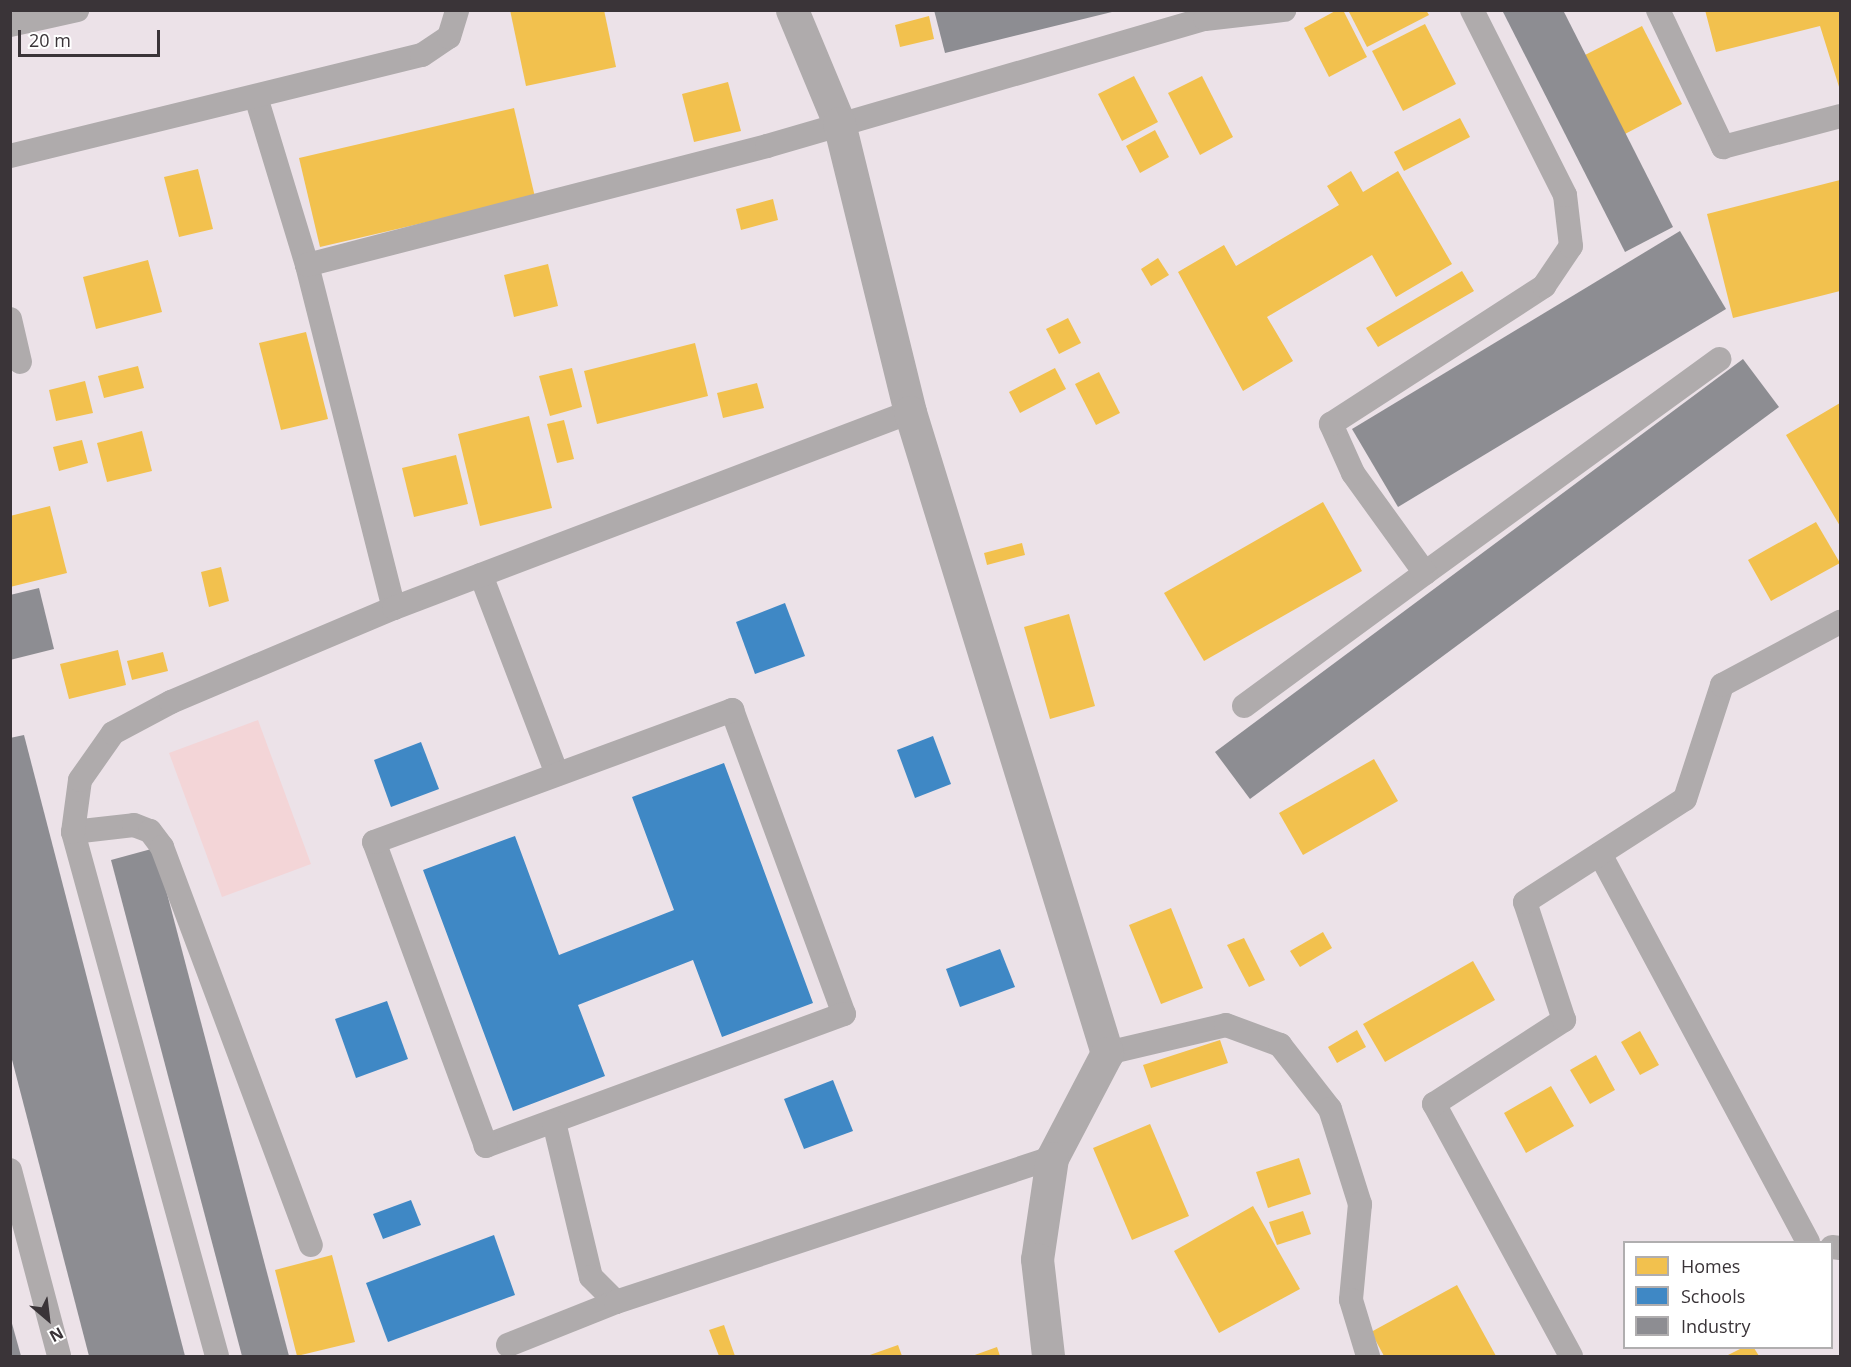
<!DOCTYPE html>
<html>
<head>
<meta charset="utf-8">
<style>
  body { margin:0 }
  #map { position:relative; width:1851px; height:1367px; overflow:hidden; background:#ece2e8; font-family:"Open Sans",sans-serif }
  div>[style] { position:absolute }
  .green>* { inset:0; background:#f3d5d7 }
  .homes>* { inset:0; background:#f2c14e }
  .schools>* { inset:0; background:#3f88c5 }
  .industry>* { inset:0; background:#8d8d92 }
  .lane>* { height:24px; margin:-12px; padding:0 12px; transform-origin:12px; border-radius:12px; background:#afabac }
  .street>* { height:33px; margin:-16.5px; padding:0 16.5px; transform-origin:16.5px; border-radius:16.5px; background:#afabac }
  span { translate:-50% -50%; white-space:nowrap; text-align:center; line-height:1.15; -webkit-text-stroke:6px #fff; paint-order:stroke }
  .frame { position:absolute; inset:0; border:12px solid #3a3438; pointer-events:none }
  .legend { position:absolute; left:1623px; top:1241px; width:210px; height:108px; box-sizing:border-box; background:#fff; border:2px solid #b0aeaf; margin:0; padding:8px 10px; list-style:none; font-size:18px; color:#3a3438 }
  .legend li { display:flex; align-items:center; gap:12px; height:30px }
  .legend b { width:30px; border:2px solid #b0aeaf }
  .north { position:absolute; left:18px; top:1289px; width:60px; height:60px; -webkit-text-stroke:4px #fff; paint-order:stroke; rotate:152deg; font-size:16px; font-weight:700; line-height:24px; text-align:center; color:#3a3438 }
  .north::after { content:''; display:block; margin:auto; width:21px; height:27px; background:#3a3438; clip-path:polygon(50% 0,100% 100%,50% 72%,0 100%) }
  .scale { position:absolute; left:18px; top:30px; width:142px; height:27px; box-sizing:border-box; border:3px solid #3a3438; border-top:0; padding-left:8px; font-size:18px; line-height:21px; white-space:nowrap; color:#3a3438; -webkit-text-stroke:4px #fff; paint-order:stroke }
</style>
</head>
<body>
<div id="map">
  <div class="green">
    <i style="clip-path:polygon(258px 720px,311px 864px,222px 897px,169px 753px)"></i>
  </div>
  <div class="homes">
    <i style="clip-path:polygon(510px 10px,604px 10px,616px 67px,526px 86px)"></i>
    <i style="clip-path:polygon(1337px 10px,1343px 10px,1367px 57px,1329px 77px,1304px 28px)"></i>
    <i style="clip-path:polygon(1348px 10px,1426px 10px,1429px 15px,1367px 47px)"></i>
    <i style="clip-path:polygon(1705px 10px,1840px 10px,1840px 90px,1820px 26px,1716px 52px)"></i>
    <i style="clip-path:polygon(929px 16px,934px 39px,900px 47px,895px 25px)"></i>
    <i style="clip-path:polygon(1425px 24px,1456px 84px,1403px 111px,1372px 51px)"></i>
    <i style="clip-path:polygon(1642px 26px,1682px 104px,1625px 134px,1585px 55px)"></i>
    <i style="clip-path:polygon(1134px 76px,1158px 122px,1122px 141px,1098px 94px)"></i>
    <i style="clip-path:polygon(1202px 76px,1233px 137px,1200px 155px,1168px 93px)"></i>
    <i style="clip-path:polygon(728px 82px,741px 131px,694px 142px,682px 94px)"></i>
    <i style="clip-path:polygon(514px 108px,535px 197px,320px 247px,299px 158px)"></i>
    <i style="clip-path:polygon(1460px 118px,1470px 137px,1404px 171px,1394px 152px)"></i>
    <i style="clip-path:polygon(1155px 130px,1169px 157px,1140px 173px,1126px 146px)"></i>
    <i style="clip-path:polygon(198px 169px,213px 229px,179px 237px,164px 177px)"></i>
    <i style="clip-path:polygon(1351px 171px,1363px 192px,1398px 171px,1452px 264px,1396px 297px,1372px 255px,1267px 317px,1293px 361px,1243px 391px,1178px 272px,1224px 245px,1236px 266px,1339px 205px,1327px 186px)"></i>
    <i style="clip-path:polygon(1840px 180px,1840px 291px,1733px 318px,1707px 214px)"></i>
    <i style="clip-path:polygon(773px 199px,778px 220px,741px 230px,736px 209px)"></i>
    <i style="clip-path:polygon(1158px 258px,1169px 275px,1151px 286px,1141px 269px)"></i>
    <i style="clip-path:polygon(148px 260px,162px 312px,96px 329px,83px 277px)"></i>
    <i style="clip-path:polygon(548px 264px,558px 306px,514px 317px,504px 275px)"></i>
    <i style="clip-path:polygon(1462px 271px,1474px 291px,1378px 347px,1366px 328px)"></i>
    <i style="clip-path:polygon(1068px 318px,1081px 343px,1059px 354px,1046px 329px)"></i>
    <i style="clip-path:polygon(306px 332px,328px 419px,281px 430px,259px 343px)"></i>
    <i style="clip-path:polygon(695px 343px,708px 396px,597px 424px,584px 371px)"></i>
    <i style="clip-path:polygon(138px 366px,144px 388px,104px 398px,98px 376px)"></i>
    <i style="clip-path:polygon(572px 368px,582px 407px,550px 416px,539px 376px)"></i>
    <i style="clip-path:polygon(1055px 368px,1066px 389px,1020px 413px,1009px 392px)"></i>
    <i style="clip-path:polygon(1099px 372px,1120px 413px,1096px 425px,1075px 384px)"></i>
    <i style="clip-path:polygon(85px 381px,93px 413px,56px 421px,49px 390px)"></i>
    <i style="clip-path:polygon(757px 383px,764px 408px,723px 418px,717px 393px)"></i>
    <i style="clip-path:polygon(1840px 403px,1840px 526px,1786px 435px)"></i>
    <i style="clip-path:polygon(529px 416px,552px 508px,480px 526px,458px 434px)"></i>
    <i style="clip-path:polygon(564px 420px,574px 459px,557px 463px,547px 424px)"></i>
    <i style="clip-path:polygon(142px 431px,152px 471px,107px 482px,97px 443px)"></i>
    <i style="clip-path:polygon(82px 440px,88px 463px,59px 471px,53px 447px)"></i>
    <i style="clip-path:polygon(456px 455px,468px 504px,414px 517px,402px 468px)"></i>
    <i style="clip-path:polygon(1323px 502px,1362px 571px,1204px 661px,1164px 593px)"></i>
    <i style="clip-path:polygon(50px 506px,67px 573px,10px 587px,10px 516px)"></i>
    <i style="clip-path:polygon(1816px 522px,1840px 563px,1771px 601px,1748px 560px)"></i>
    <i style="clip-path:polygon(1022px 543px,1025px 555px,987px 565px,984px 553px)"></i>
    <i style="clip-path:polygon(221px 567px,229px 601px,209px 607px,201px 572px)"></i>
    <i style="clip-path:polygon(1069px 614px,1095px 706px,1050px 719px,1024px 627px)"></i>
    <i style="clip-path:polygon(118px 650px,126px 685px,69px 699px,60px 664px)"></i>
    <i style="clip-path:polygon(163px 652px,168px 671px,132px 680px,127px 661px)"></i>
    <i style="clip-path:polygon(1374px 759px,1398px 801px,1303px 855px,1279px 813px)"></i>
    <i style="clip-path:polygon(1171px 908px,1203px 988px,1161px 1004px,1129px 925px)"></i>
    <i style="clip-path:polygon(1323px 932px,1332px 948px,1300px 967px,1290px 951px)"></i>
    <i style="clip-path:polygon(1244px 938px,1265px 980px,1249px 987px,1227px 945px)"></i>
    <i style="clip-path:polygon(1473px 961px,1495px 1000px,1385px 1062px,1363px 1024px)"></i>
    <i style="clip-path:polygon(1357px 1030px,1366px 1047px,1337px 1063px,1328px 1047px)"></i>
    <i style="clip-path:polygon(1640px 1031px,1659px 1065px,1640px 1075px,1621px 1042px)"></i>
    <i style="clip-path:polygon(1220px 1040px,1228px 1063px,1151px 1088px,1143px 1065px)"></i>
    <i style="clip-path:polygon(1596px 1055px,1615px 1090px,1590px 1104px,1570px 1070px)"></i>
    <i style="clip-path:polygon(1551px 1086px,1574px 1126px,1526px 1153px,1504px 1113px)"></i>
    <i style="clip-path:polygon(1150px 1124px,1189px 1216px,1132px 1240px,1093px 1148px)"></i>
    <i style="clip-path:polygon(1299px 1158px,1311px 1194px,1268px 1208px,1256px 1172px)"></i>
    <i style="clip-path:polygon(1253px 1206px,1300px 1289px,1219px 1333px,1174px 1251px)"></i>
    <i style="clip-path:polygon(1303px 1211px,1311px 1234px,1277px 1245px,1269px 1222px)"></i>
    <i style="clip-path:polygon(332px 1255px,355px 1342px,297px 1356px,275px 1270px)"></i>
    <i style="clip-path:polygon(1457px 1285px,1496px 1356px,1384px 1356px,1371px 1332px)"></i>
    <i style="clip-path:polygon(724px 1325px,735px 1356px,719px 1356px,709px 1330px)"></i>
    <i style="clip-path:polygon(898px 1345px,902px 1356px,867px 1356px)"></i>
    <i style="clip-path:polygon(997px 1347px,1000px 1356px,972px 1356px)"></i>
    <i style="clip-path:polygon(1742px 1348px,1754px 1348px,1759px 1356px,1726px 1356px)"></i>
  </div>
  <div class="schools">
    <i style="clip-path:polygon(785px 603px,805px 656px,755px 674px,736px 622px)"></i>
    <i style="clip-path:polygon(933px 736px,951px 784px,915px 798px,897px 750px)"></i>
    <i style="clip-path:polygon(421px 742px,439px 789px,391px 807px,374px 760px)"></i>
    <i style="clip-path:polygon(724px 763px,813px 1003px,722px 1037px,693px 960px,578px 1005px,605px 1076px,513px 1111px,423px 870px,515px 836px,559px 955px,674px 910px,632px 797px)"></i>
    <i style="clip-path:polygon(1000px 949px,1015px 987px,960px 1007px,946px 969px)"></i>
    <i style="clip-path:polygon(387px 1001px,408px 1059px,356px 1078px,335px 1019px)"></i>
    <i style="clip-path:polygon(833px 1080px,853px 1131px,804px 1149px,784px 1099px)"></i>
    <i style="clip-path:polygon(411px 1200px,421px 1225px,383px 1239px,373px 1214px)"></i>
    <i style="clip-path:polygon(494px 1235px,515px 1295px,388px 1342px,366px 1283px)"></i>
  </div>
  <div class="industry">
    <i style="clip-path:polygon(934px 10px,1116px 10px,1116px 11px,945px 53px)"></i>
    <i style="clip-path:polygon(1502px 10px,1563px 10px,1673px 227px,1625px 252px)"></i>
    <i style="clip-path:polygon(1680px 231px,1726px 309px,1398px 507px,1352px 429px)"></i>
    <i style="clip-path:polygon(1743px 359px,1779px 407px,1250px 799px,1215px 752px)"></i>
    <i style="clip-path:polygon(39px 588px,54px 649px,10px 660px,10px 595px)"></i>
    <i style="clip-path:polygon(24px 735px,185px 1356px,89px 1356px,10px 1052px,10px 738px)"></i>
    <i style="clip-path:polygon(155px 848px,289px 1356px,242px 1356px,111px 860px)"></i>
    <i style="clip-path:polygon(10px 1320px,11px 1320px,21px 1356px,10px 1356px)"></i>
  </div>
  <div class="lane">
    <i style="left:1658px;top:10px;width:152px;rotate:64.6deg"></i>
    <i style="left:1723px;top:147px;width:121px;rotate:-14.8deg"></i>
    <i style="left:10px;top:25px;width:69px;rotate:-12.6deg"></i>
    <i style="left:256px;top:97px;width:176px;rotate:73.1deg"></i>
    <i style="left:307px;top:265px;width:354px;rotate:75.8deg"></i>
    <i style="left:10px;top:156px;width:424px;rotate:-13.8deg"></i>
    <i style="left:422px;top:55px;width:32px;rotate:-34deg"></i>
    <i style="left:449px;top:37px;width:28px;rotate:-73deg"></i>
    <i style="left:307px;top:265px;width:475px;rotate:-14.5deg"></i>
    <i style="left:767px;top:146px;width:456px;rotate:-16.2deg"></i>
    <i style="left:1205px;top:19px;width:80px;rotate:-6.5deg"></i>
    <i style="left:10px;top:319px;width:44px;rotate:76.9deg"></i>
    <i style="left:1425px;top:573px;width:364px;rotate:-36deg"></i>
    <i style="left:481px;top:575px;width:213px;rotate:69.1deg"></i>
    <i style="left:1244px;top:706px;width:225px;rotate:-36.3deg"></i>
    <i style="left:1425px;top:573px;width:123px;rotate:-125.8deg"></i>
    <i style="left:1353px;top:473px;width:54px;rotate:-114.2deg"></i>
    <i style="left:1331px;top:424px;width:254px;rotate:-32.9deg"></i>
    <i style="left:1544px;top:286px;width:48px;rotate:-56deg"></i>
    <i style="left:1571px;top:246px;width:51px;rotate:-96.7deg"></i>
    <i style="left:1565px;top:195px;width:207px;rotate:-116.7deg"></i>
    <i style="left:732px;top:710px;width:324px;rotate:69.8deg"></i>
    <i style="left:844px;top:1014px;width:382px;rotate:159.8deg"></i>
    <i style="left:486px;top:1146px;width:324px;rotate:-110.2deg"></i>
    <i style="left:374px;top:842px;width:382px;rotate:-20.2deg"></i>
    <i style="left:73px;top:832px;width:61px;rotate:-6.5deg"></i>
    <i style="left:134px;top:825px;width:17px;rotate:21deg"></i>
    <i style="left:150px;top:831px;width:20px;rotate:53deg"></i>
    <i style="left:162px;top:847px;width:425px;rotate:69.5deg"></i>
    <i style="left:1600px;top:854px;width:440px;rotate:61.8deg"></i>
    <i style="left:1107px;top:1053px;width:122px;rotate:-13.2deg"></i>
    <i style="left:1226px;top:1025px;width:58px;rotate:20.3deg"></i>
    <i style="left:1280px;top:1045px;width:81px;rotate:52deg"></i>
    <i style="left:1330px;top:1109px;width:100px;rotate:72.5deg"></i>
    <i style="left:1360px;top:1204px;width:96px;rotate:95.4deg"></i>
    <i style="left:1351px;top:1300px;width:59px;rotate:73.1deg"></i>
    <i style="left:554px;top:1122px;width:159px;rotate:76.6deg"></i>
    <i style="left:591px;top:1277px;width:35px;rotate:45deg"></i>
    <i style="left:10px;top:1170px;width:192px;rotate:75.2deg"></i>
    <i style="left:1832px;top:1247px;width:8px;rotate:7deg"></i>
    <i style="left:508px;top:1345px;width:116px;rotate:-21.7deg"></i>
    <i style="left:616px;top:1302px;width:459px;rotate:-18.3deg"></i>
    <i style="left:217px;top:1356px;width:543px;rotate:-105.37deg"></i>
    <i style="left:73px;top:832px;width:52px;rotate:-82.3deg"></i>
    <i style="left:80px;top:780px;width:57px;rotate:-54.9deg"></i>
    <i style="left:113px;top:733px;width:66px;rotate:-28.1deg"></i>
    <i style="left:171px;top:702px;width:242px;rotate:-22.9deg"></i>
    <i style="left:394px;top:608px;width:552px;rotate:-20.8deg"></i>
    <i style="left:1571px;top:1356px;width:287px;rotate:-118.5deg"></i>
    <i style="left:1434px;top:1104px;width:155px;rotate:-32.9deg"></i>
    <i style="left:1564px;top:1020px;width:124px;rotate:-108.3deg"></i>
    <i style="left:1525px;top:902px;width:190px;rotate:-32.8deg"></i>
    <i style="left:1685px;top:799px;width:120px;rotate:-72deg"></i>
    <i style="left:1722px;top:685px;width:134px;rotate:-28.1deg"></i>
  </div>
  <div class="street">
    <i style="left:792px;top:10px;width:122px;rotate:67.4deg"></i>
    <i style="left:839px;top:123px;width:298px;rotate:76.2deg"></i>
    <i style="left:910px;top:412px;width:671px;rotate:72.92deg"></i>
    <i style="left:1107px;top:1053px;width:119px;rotate:117.6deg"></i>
    <i style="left:1052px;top:1158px;width:102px;rotate:98.4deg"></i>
    <i style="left:1037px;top:1259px;width:98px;rotate:83.5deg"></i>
  </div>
  <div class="frame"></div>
  <ul class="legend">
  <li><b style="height:16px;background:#f2c14e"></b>Homes</li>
  <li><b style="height:16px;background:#3f88c5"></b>Schools</li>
  <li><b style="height:16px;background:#8d8d92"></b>Industry</li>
  </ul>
  <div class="north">N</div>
  <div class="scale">20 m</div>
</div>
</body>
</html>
